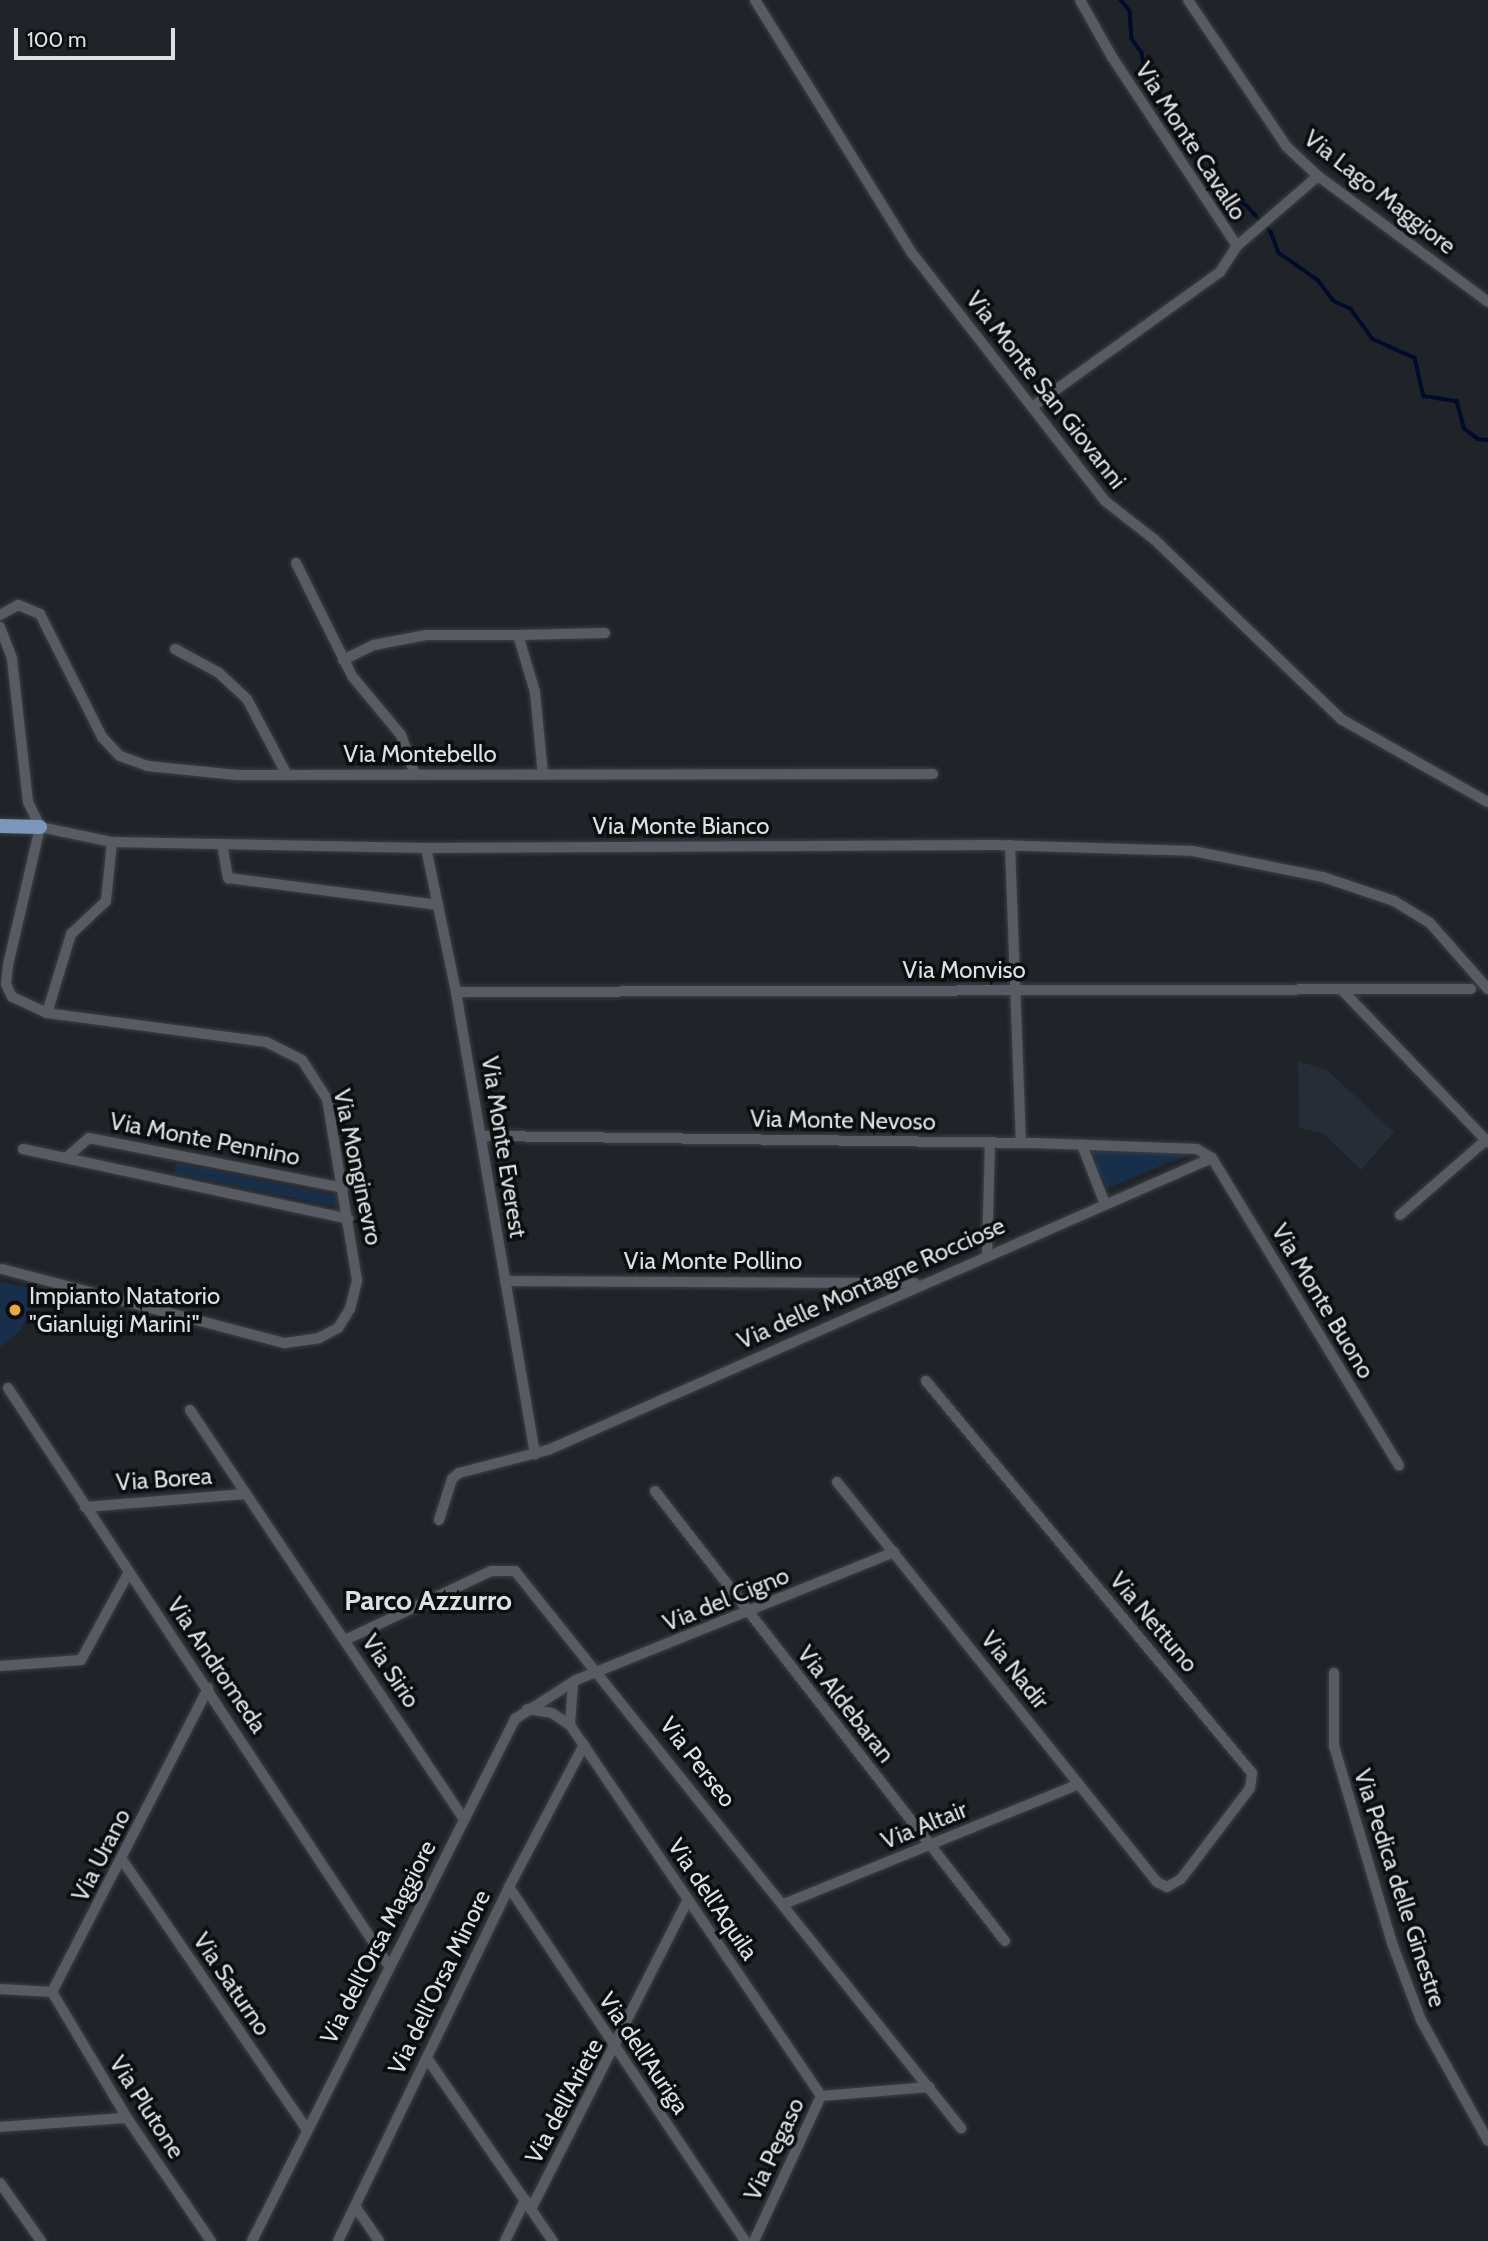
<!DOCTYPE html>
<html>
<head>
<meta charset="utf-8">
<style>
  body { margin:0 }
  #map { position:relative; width:1488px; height:2241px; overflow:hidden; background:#202328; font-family:Cabin,sans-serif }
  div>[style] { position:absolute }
  .built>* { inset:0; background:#262d37 }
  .green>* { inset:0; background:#182f4b }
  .stream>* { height:3.5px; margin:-1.75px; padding:0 1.75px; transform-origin:1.75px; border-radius:1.75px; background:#000c29 }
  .roads { filter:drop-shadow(0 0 2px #3c4044) drop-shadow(0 0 2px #3c4044) }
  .minor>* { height:10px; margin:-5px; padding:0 5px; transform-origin:5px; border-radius:5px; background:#585c62 }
  .major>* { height:14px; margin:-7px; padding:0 7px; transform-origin:7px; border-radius:7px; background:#7b97bb }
  .dots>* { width:19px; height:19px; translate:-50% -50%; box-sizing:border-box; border:4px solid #0b0d0f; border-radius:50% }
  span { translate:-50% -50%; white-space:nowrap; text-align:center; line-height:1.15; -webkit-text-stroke:7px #0b0d0f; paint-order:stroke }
  .street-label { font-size:24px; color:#dee0e4 }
  .poi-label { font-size:24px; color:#dee0e4 }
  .left { translate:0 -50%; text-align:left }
  .quarter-label { font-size:28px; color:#dee0e4; font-weight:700 }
  .scale { position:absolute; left:14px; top:28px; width:161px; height:32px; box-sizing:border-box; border:4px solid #dee0e4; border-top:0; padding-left:9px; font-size:21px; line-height:24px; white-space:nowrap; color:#dee0e4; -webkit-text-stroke:5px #0b0d0f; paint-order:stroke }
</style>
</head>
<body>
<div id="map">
  <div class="built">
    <i style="clip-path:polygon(1298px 1061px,1327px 1070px,1394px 1132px,1361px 1170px,1323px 1133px,1299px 1128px)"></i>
  </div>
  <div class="green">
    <i style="clip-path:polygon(1091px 1149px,1193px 1153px,1107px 1188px)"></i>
    <i style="clip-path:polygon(176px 1163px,338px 1196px,339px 1207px,174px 1173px)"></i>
    <i style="clip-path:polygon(0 1282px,39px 1290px,21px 1330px,0 1347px)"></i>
  </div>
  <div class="stream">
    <i style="left:1121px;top:0;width:14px;rotate:51deg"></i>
    <i style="left:1130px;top:11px;width:28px;rotate:86deg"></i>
    <i style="left:1132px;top:39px;width:17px;rotate:54deg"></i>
    <i style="left:1142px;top:53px;width:20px;rotate:81deg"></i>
    <i style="left:1145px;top:73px;width:119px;rotate:53.5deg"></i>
    <i style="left:1216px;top:169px;width:24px;rotate:68deg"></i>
    <i style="left:1225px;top:191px;width:27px;rotate:34deg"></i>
    <i style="left:1247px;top:206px;width:35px;rotate:47deg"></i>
    <i style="left:1271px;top:232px;width:22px;rotate:69deg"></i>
    <i style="left:1279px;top:253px;width:47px;rotate:34.7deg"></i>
    <i style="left:1318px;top:280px;width:26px;rotate:53deg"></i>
    <i style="left:1334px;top:301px;width:19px;rotate:25deg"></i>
    <i style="left:1351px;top:309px;width:37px;rotate:54deg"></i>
    <i style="left:1373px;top:339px;width:46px;rotate:24.3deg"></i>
    <i style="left:1415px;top:358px;width:39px;rotate:77deg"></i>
    <i style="left:1424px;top:396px;width:33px;rotate:9deg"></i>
    <i style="left:1457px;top:401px;width:28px;rotate:75deg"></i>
    <i style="left:1464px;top:428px;width:18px;rotate:38deg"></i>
    <i style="left:1478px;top:439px;width:10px;rotate:6deg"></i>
  </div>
  <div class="roads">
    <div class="minor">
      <i style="left:755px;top:0;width:298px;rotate:58.2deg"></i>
      <i style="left:912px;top:253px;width:314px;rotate:52.1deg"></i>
      <i style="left:1105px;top:501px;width:63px;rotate:38deg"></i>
      <i style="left:1155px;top:540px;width:258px;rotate:43.9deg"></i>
      <i style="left:1341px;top:719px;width:169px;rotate:29.5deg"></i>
      <i style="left:1080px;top:0;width:65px;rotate:60.7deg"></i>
      <i style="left:1112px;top:57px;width:227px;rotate:56.5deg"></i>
      <i style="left:1237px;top:246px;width:107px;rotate:-40.8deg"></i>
      <i style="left:1188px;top:0;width:176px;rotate:56.1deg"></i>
      <i style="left:1286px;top:146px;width:44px;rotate:43.2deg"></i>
      <i style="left:1318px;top:176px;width:212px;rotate:36.5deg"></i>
      <i style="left:1032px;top:407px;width:231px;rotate:-35.7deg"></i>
      <i style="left:1220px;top:272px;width:31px;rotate:-57deg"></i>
      <i style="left:296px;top:563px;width:126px;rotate:63.6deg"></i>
      <i style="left:352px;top:676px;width:77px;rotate:50.3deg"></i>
      <i style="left:401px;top:735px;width:42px;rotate:70.7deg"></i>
      <i style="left:0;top:615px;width:21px;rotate:-29deg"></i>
      <i style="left:18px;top:605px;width:24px;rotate:22deg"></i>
      <i style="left:40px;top:614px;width:138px;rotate:63.2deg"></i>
      <i style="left:102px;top:737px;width:26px;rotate:47deg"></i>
      <i style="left:120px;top:756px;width:29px;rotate:20deg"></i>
      <i style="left:147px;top:766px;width:90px;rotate:5.7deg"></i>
      <i style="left:237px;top:775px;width:696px;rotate:-0.08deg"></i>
      <i style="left:0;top:627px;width:34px;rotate:69deg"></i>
      <i style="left:12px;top:659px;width:144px;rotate:83.6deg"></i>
      <i style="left:28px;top:802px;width:28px;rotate:64deg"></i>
      <i style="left:40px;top:827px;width:74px;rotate:11.8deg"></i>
      <i style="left:112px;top:842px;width:314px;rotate:1.1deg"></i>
      <i style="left:426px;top:848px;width:569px;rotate:-0.3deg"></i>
      <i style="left:995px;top:845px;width:198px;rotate:1.7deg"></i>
      <i style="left:1193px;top:851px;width:133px;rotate:11.3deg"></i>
      <i style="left:1323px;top:877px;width:75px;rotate:18.7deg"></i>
      <i style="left:1394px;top:901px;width:42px;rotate:31.4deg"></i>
      <i style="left:1430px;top:923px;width:88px;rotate:48.7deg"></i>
      <i style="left:518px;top:635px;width:87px;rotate:-1.3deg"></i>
      <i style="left:175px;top:649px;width:50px;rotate:28.6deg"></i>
      <i style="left:219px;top:673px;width:38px;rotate:43deg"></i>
      <i style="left:247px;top:699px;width:86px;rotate:62.2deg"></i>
      <i style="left:343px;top:660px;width:34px;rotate:-26deg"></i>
      <i style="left:374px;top:645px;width:53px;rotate:-10.9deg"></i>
      <i style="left:426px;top:635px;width:92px"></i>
      <i style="left:518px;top:635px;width:59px;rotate:73.4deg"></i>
      <i style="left:535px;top:692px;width:83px;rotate:84.5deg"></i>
      <i style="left:222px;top:844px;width:35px;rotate:80deg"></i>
      <i style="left:228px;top:878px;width:212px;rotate:7.3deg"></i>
      <i style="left:1010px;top:845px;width:298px;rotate:87.9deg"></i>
      <i style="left:426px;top:848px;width:147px;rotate:78.2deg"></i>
      <i style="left:456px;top:992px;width:469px;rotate:80.3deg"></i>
      <i style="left:1342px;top:990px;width:211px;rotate:46.2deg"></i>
      <i style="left:456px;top:992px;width:1015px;rotate:-0.17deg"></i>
      <i style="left:47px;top:1013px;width:83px;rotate:-73.1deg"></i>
      <i style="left:71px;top:934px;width:48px;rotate:-43.3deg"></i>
      <i style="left:106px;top:901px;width:59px;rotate:-84.2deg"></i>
      <i style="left:1082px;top:1145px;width:63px;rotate:68.7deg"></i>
      <i style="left:23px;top:1149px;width:333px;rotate:12.1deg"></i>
      <i style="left:66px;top:1158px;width:30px;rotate:-41deg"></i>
      <i style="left:89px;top:1138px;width:259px;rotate:11.1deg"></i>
      <i style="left:1212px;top:1158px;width:360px;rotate:58.7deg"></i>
      <i style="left:1400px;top:1215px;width:114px;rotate:-41.1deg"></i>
      <i style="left:987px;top:1255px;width:112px;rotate:-88.5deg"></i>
      <i style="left:2px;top:1269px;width:293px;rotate:14.7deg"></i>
      <i style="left:285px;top:1343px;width:34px;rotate:-8deg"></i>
      <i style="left:319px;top:1338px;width:21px;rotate:-28deg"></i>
      <i style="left:338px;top:1328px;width:22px;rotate:-58deg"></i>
      <i style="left:350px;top:1309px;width:30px;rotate:-76deg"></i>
      <i style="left:357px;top:1280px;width:183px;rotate:-99.4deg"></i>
      <i style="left:327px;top:1099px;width:46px;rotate:-122.7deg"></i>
      <i style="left:302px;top:1060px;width:40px;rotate:-153.4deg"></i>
      <i style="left:266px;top:1042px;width:221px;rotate:-172.5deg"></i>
      <i style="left:47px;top:1013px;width:38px;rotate:-155deg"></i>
      <i style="left:12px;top:997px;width:14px;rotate:-115deg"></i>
      <i style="left:6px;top:984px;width:19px;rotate:-84deg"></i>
      <i style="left:8px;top:965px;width:142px;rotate:-76.9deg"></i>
      <i style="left:505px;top:1281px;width:410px;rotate:0.3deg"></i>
      <i style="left:8px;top:1388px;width:692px;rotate:56.61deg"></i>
      <i style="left:190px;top:1410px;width:491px;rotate:56.2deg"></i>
      <i style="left:837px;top:1482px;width:512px;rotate:51.34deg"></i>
      <i style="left:1157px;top:1882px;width:11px;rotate:27deg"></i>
      <i style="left:1167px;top:1887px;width:16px;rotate:-30deg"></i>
      <i style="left:1181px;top:1879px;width:114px;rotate:-52.8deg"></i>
      <i style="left:1250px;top:1788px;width:15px;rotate:-82deg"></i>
      <i style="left:1252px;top:1773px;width:510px;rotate:-129.75deg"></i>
      <i style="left:655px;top:1491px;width:570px;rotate:52.13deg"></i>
      <i style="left:85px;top:1507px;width:161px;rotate:-4.6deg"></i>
      <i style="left:439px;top:1520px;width:43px;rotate:-72.4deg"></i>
      <i style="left:452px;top:1479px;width:9px;rotate:-41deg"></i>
      <i style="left:459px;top:1473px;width:92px;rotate:-14.5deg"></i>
      <i style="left:548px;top:1450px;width:725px;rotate:-23.74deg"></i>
      <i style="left:1212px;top:1158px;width:17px;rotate:-149deg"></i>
      <i style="left:1197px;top:1149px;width:162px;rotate:-177.9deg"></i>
      <i style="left:1035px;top:1143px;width:553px;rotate:-179.27deg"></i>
      <i style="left:345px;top:1640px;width:161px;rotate:-25.3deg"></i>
      <i style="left:491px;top:1571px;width:24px"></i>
      <i style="left:515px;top:1571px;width:714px;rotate:51.32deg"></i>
      <i style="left:0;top:1666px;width:81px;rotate:-4.2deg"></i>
      <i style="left:81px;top:1660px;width:100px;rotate:-61.4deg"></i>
      <i style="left:1334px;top:1673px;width:73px;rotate:90deg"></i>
      <i style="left:1334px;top:1746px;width:205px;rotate:73.6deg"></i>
      <i style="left:1392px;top:1943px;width:82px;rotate:69.4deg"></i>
      <i style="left:1421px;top:2020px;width:138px;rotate:61deg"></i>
      <i style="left:527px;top:1709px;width:25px;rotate:9deg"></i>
      <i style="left:552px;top:1713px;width:22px;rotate:34deg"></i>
      <i style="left:570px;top:1725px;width:448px;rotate:55.9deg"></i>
      <i style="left:570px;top:1725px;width:43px;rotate:-86deg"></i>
      <i style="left:123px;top:1861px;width:326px;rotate:55.6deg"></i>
      <i style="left:509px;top:1887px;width:425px;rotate:56.3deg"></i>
      <i style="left:784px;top:1904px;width:318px;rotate:-22.1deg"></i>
      <i style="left:0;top:1989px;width:52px;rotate:3.3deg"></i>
      <i style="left:52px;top:1992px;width:342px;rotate:-62.8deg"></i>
      <i style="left:52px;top:1992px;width:147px;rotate:59.2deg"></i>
      <i style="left:127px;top:2118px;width:149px;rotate:55.7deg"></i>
      <i style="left:427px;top:2058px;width:222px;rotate:55.5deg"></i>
      <i style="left:0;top:2127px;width:127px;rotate:-4.1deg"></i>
      <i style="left:0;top:2183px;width:71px;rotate:54.7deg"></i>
      <i style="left:355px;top:2206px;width:42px;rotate:55.6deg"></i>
      <i style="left:531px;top:2209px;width:347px;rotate:-63.1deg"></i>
      <i style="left:252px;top:2241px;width:585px;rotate:-63.26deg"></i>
      <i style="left:515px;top:1719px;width:72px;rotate:-32.6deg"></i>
      <i style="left:576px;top:1680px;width:343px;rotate:-21.9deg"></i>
      <i style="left:338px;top:2241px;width:393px;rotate:-64.2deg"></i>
      <i style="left:509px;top:1887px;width:161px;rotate:-62.2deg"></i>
      <i style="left:505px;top:2241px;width:46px;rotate:-64deg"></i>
      <i style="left:754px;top:2241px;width:160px;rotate:-65.2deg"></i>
      <i style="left:821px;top:2096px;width:109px;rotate:-4.7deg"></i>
    </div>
    <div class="major">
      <i style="left:0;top:826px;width:40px;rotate:1.4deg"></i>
    </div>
  </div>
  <div class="dots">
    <i style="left:15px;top:1310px;background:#eca93b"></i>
  </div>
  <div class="street-label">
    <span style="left:1191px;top:141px;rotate:57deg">Via Monte Cavallo</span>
    <span style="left:1380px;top:192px;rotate:38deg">Via Lago Maggiore</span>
    <span style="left:1046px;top:390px;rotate:52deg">Via Monte San Giovanni</span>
    <span style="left:420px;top:754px">Via Montebello</span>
    <span style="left:681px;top:826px">Via Monte Bianco</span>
    <span style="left:964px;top:970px">Via Monviso</span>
    <span style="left:843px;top:1120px;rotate:1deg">Via Monte Nevoso</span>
    <span style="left:205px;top:1139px;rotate:11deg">Via Monte Pennino</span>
    <span style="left:504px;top:1147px;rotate:81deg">Via Monte Everest</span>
    <span style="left:358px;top:1167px;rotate:78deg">Via Monginevro</span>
    <span style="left:713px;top:1261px">Via Monte Pollino</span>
    <span style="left:871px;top:1283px;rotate:-24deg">Via delle Montagne Rocciose</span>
    <span style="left:1323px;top:1301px;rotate:59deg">Via Monte Buono</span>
    <span style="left:164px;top:1479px;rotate:-4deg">Via Borea</span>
    <span style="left:726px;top:1599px;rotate:-22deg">Via del Cigno</span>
    <span style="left:1154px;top:1622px;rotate:50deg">Via Nettuno</span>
    <span style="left:217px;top:1665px;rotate:56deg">Via Andromeda</span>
    <span style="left:1015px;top:1670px;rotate:51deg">Via Nadir</span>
    <span style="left:391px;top:1671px;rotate:56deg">Via Sirio</span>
    <span style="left:846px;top:1704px;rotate:52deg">Via Aldebaran</span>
    <span style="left:698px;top:1762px;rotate:52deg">Via Perseo</span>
    <span style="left:924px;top:1825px;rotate:-22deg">Via Altair</span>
    <span style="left:101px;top:1855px;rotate:-63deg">Via Urano</span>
    <span style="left:1400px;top:1888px;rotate:72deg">Via Pedica delle Ginestre</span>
    <span style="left:713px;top:1899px;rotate:56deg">Via dell'Aquila</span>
    <span style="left:378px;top:1942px;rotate:-63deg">Via dell'Orsa Maggiore</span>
    <span style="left:439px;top:1982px;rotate:-64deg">Via dell'Orsa Minore</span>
    <span style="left:232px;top:1984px;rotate:56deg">Via Saturno</span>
    <span style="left:644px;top:2053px;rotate:56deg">Via dell'Auriga</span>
    <span style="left:564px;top:2101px;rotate:-62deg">Via dell'Ariete</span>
    <span style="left:147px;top:2107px;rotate:57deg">Via Plutone</span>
    <span style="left:774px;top:2149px;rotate:-65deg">Via Pegaso</span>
  </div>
  <div class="poi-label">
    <span class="left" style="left:29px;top:1310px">Impianto Natatorio<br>"Gianluigi Marini"</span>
  </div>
  <div class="quarter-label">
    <span style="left:428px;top:1600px">Parco Azzurro</span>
  </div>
  <div class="scale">100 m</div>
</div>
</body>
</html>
